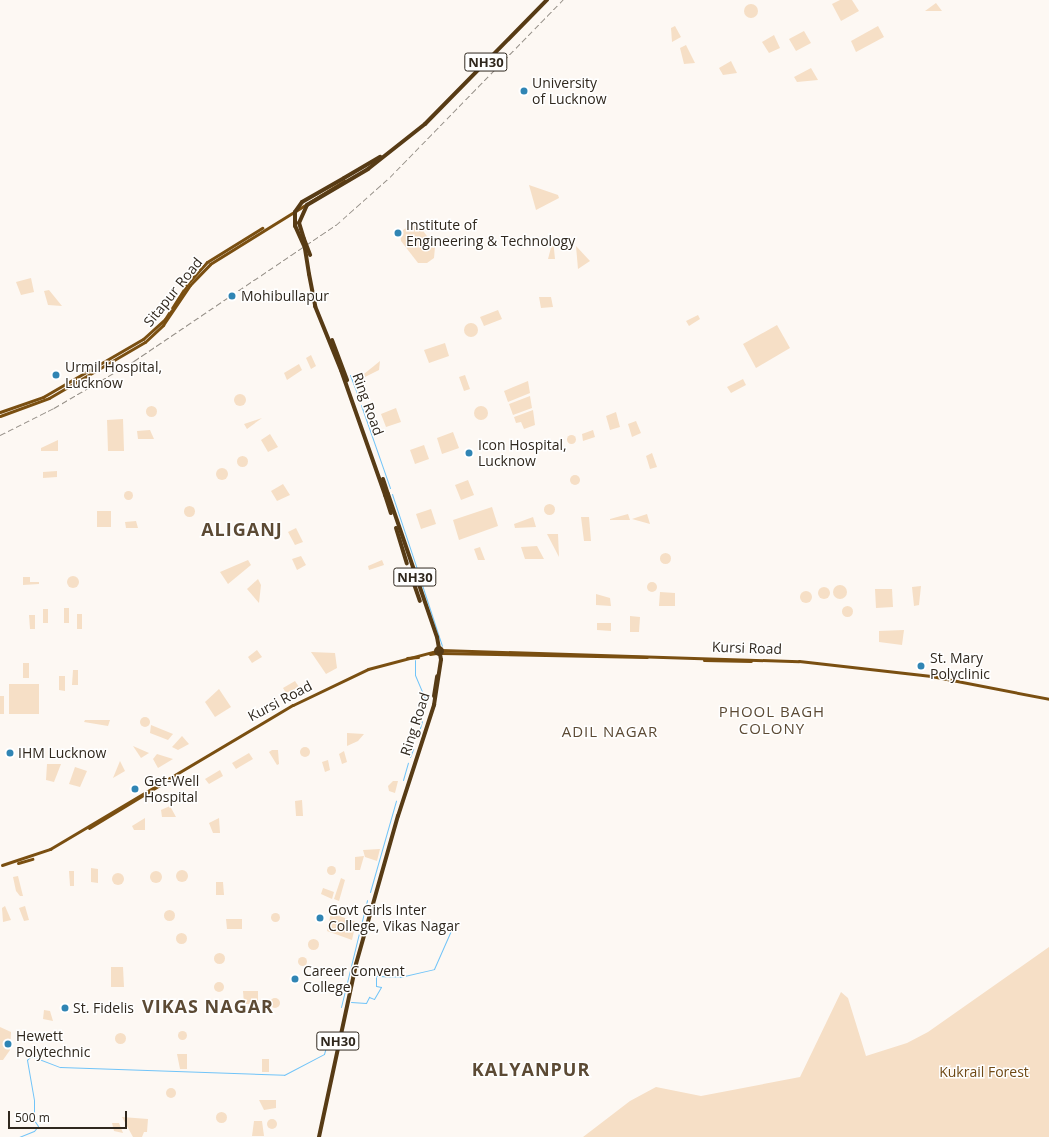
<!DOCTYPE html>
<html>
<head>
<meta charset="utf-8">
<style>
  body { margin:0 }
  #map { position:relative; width:1049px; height:1137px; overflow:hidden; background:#fdf8f3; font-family:"Open Sans",sans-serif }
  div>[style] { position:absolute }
  .green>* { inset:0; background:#f6dfc6 }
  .round { border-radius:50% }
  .stream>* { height:1px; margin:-0.5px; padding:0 0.5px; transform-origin:0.5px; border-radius:0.5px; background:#71c4f8 }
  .major>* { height:3px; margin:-1.5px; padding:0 1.5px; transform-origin:1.5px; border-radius:1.5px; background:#7a4f11 }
  .highway>* { height:4px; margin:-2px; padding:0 2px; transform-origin:2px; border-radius:2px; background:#573b15 }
  .highway>.ring { margin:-2px; padding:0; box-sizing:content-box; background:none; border:4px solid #573b15; border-radius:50% }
  .rail>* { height:1px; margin-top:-0.5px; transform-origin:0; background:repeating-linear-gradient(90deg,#948e86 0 6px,transparent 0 9px) }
  .highway-bridge>* { height:4px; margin:-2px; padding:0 2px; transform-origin:2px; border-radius:2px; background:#573b15 }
  .dots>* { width:11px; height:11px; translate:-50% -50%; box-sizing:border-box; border:2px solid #fff; border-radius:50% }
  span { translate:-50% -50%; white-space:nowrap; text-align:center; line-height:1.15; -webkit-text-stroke:3px #fff; paint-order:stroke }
  .shield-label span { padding:1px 3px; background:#fff; border:1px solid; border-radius:3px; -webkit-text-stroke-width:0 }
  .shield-label { font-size:13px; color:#30281e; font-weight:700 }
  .poi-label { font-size:14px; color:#30281e }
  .left { translate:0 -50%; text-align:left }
  .street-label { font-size:14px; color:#30281e }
  .park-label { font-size:14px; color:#6f4915 }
  .neighbourhood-label { font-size:15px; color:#5c4a34; letter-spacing:1px }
  .district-label { font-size:18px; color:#5c4a34; font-weight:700; letter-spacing:1px }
  .scale { position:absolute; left:8px; top:1111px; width:119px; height:18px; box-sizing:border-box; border:2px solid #30281e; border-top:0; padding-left:5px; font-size:12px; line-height:14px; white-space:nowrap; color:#30281e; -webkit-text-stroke:3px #fff; paint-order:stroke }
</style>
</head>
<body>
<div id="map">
  <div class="green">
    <i style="clip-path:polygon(840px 0,852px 0,859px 11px,841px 21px,832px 4px)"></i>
    <i style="clip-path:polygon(936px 3px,942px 11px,925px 11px)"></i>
    <i class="round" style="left:744px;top:4px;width:14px;height:14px"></i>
    <i style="clip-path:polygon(675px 26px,681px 37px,672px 42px,671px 28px)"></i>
    <i style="clip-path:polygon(878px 26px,884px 37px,856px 52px,851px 41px)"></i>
    <i style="clip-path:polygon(804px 31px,811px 43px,796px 51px,789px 39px)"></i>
    <i style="clip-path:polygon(774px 35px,780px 48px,769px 53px,762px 42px)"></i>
    <i style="clip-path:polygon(686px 45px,695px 63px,684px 64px,680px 48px)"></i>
    <i style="clip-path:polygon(731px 61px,737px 73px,723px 75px,719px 68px)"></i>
    <i style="clip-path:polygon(811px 68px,818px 80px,797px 82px,794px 77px)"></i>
    <i style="clip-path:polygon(529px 185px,558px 195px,559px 198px,536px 210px)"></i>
    <i style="clip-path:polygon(411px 225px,421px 228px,435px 247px,434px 258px,427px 263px,418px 263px,401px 241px,400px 232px)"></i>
    <i style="clip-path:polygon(553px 239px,555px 259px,548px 259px,553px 240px)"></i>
    <i style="clip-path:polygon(576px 246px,590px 261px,578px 269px)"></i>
    <i style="clip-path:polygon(31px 278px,34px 292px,21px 295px,16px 282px)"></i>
    <i style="clip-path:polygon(49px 290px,62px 306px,48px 305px,44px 291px)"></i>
    <i class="round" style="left:274.5px;top:292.5px;width:9px;height:9px"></i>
    <i style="clip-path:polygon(539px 297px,551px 297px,553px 307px,541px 308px)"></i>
    <i style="clip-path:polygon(498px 310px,502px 319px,484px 326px,480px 317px)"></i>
    <i style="clip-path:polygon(698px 315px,700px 319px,689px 326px,686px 321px)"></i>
    <i class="round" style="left:464px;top:323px;width:14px;height:14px"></i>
    <i style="clip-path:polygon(777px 325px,790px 348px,756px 368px,743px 344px)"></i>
    <i style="clip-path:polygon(445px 343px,449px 356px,429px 363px,424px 350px)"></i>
    <i style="clip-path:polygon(311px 355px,316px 366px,311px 369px,306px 358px)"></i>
    <i style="clip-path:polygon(380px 361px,379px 370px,365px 377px,364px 374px)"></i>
    <i style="clip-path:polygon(299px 364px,302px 370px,287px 380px,284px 373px)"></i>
    <i style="clip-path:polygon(465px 375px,470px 389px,464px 391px,459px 377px)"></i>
    <i style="clip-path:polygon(743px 379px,746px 385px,731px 393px,727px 387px)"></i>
    <i style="clip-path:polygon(528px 381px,530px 393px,508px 402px,504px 391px)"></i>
    <i class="round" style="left:234px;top:394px;width:12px;height:12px"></i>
    <i style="clip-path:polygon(530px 396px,532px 408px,513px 415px,509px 404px)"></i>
    <i class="round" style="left:145.5px;top:405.5px;width:11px;height:11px"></i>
    <i class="round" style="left:474px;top:406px;width:14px;height:14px"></i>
    <i style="clip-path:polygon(396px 408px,401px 422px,386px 427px,381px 414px)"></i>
    <i style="clip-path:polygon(533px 410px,535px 425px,524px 429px,521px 422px,516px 423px,514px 417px)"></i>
    <i style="clip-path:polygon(616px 412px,620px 427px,610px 430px,606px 416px)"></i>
    <i style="clip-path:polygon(262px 418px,247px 429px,244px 424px)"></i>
    <i style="clip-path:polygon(123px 419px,124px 451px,108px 451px,107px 420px)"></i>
    <i style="clip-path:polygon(636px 421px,641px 433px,632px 437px,628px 424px)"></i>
    <i style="clip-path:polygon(150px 430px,154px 439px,138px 439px,137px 431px)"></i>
    <i style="clip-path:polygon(593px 430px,595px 437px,583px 441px,582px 434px)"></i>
    <i style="clip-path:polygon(453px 432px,459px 448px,442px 454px,437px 438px)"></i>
    <i style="clip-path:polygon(270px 434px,278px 447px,268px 452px,261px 440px)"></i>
    <i class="round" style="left:566.5px;top:434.5px;width:9px;height:9px"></i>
    <i style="clip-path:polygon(58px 440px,58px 451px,41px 451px,41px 448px)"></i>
    <i style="clip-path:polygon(424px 445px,429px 459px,415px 464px,410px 450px)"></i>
    <i style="clip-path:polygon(652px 453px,657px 467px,650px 469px,646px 456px)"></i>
    <i class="round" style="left:236.5px;top:455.5px;width:11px;height:11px"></i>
    <i class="round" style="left:216px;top:468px;width:12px;height:12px"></i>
    <i style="clip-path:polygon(57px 471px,57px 477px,43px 478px,43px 472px)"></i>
    <i class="round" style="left:570px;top:475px;width:10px;height:10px"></i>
    <i style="clip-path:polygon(468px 480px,474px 495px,461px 500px,455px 485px)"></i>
    <i style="clip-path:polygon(283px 484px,290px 495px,277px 501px,271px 491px)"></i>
    <i class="round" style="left:123.5px;top:490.5px;width:9px;height:9px"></i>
    <i class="round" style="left:543.5px;top:503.5px;width:11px;height:11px"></i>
    <i class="round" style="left:183.5px;top:505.5px;width:11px;height:11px"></i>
    <i style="clip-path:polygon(492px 507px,498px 526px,459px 540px,453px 520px)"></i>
    <i style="clip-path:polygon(431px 509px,436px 524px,421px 529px,416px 514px)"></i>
    <i style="clip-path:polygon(97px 511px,111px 511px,111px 527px,97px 527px)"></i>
    <i style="clip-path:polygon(628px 514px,630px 520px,610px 520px,610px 519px)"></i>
    <i style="clip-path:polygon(647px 514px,650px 524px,632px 519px)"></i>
    <i style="clip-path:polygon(533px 517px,536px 527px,515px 528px,514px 524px)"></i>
    <i style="clip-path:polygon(581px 517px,589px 517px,591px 541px,584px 541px)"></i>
    <i style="clip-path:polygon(136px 521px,138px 528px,126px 528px,125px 522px)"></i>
    <i style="clip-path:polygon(296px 528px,303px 542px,295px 545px,288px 532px)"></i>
    <i style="clip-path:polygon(547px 534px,558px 534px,559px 557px)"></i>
    <i style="clip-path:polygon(537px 546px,544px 559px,525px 559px,521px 547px)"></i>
    <i style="clip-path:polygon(480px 547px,485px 560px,478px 560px,474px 549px)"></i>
    <i class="round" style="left:659.5px;top:552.5px;width:11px;height:11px"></i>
    <i style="clip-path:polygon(301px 556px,306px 565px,297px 570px,292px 559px)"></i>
    <i style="clip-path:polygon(248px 560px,251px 565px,228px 584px,220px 572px)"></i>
    <i style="clip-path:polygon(382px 560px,384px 565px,369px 570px,368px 566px)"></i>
    <i class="round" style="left:67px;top:576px;width:12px;height:12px"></i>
    <i style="clip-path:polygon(23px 577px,30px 577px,30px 582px,39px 582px,39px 584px,23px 585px)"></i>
    <i style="clip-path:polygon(258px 579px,261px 585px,259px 603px,247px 589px)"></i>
    <i class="round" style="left:647px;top:582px;width:10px;height:10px"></i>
    <i class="round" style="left:833px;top:585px;width:14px;height:14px"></i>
    <i style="clip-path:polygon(921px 586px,919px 605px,914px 606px,912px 587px)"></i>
    <i class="round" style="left:818px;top:587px;width:12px;height:12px"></i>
    <i style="clip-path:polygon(875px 589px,892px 589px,893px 607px,876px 608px)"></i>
    <i class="round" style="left:800px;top:591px;width:12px;height:12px"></i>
    <i style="clip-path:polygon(660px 592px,675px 593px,675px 606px,659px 606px)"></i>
    <i style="clip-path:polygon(596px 594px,610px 598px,611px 606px,596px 605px)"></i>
    <i class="round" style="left:841.5px;top:605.5px;width:11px;height:11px"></i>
    <i style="clip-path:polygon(64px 608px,69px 608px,69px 623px,64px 623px)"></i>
    <i style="clip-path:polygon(43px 609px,48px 609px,48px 623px,43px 623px)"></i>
    <i style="clip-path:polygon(77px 614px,82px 614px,82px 629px,77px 629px)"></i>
    <i style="clip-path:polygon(29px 615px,35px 615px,35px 629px,30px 629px)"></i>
    <i style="clip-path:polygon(630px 616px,640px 617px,639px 632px,630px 632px)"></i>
    <i style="clip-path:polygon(597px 623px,611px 623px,611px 631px,597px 630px)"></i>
    <i style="clip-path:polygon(904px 630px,902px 645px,879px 642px,879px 631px)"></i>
    <i style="clip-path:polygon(257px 650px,262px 657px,252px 663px,248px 657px)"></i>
    <i style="clip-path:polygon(311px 652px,335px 653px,337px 668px,326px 674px)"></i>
    <i style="clip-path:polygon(23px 663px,29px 663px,29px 678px,23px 678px)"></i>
    <i style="clip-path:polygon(73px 670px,78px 670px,78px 685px,72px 685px)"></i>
    <i style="clip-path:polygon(59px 676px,65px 676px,65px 691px,59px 690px)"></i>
    <i style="clip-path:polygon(295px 681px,299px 687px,286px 693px,283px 688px)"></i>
    <i style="clip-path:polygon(9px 684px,39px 684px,39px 714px,9px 714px)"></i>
    <i style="clip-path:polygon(219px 689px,231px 707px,215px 717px,205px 702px)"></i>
    <i style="clip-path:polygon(0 696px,4px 696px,4px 714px,0 714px)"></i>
    <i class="round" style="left:140px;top:717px;width:10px;height:10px"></i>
    <i style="clip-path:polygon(85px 720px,110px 720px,108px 726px,84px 722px)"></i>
    <i style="clip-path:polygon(151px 725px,173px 734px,168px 740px,150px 733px)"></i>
    <i style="clip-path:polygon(347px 733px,364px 734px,358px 741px,347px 746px)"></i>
    <i style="clip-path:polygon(182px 736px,189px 744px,178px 750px,172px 747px)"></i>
    <i style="clip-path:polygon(133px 746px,149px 753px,141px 758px)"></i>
    <i class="round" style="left:300px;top:747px;width:10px;height:10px"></i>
    <i style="clip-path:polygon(272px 750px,278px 750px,279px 764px,277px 765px,269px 752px)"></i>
    <i style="clip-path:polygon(344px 751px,347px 762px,342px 764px,339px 754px)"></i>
    <i style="clip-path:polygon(249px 753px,253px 759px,236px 769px,232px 763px)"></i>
    <i style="clip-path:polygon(157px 754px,173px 759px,158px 768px,153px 759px)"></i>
    <i style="clip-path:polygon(328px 760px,330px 770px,325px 772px,322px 762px)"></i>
    <i style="clip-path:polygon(120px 761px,125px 771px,113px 778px)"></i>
    <i style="clip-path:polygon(47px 764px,61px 764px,54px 782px,46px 780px)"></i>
    <i style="clip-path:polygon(75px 767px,87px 771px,80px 787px,69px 784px)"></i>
    <i style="clip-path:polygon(220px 770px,223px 776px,209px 784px,205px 779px)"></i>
    <i style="clip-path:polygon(393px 781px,398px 781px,395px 793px,389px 791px,388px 786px)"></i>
    <i style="clip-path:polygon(302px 800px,303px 816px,296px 816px,295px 801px)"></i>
    <i style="clip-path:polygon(170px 806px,176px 817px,162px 817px,161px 810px)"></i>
    <i style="clip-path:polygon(145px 818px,145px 830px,134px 830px,132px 826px)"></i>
    <i style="clip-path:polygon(219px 818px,220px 833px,213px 833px,209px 823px)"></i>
    <i style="clip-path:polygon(380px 849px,377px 861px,365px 857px,363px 850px)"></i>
    <i style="clip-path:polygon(364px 856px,360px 870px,355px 870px,355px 857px)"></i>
    <i class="round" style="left:326.5px;top:865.5px;width:9px;height:9px"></i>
    <i style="clip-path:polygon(91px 868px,98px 869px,98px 883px,91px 882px)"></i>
    <i class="round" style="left:176px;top:870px;width:12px;height:12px"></i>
    <i class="round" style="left:150px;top:871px;width:12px;height:12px"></i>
    <i style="clip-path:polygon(69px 871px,74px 871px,74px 886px,70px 886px)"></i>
    <i class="round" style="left:112px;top:873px;width:12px;height:12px"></i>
    <i style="clip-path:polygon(18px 876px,23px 896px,20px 896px,16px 891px,13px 877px)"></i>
    <i style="clip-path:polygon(341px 878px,345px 880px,339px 901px,334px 899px)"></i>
    <i style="clip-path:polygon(216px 882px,223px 882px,224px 895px,216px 895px)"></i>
    <i style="clip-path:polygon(323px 888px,334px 892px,332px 899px,321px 894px)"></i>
    <i style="clip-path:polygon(5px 906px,11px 920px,3px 922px,2px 908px)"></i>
    <i style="clip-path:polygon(25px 906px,29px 920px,24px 921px,19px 908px)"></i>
    <i class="round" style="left:163.5px;top:909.5px;width:11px;height:11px"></i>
    <i class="round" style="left:270.5px;top:912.5px;width:9px;height:9px"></i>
    <i style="clip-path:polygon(331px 913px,356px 922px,352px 940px,327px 931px)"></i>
    <i style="clip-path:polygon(226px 919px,242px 919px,242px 929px,227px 929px)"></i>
    <i class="round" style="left:175.5px;top:932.5px;width:11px;height:11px"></i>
    <i class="round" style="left:307.5px;top:938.5px;width:11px;height:11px"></i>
    <i style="clip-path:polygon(1049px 947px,1049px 1137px,583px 1137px,630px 1101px,656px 1087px,701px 1096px,800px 1077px,841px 992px,848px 998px,866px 1056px,907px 1043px,928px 1032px)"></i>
    <i class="round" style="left:213.5px;top:952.5px;width:11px;height:11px"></i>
    <i class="round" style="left:297.5px;top:956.5px;width:9px;height:9px"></i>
    <i style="clip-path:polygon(111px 967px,123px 967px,124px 987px,111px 987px)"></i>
    <i class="round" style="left:214px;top:982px;width:10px;height:10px"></i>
    <i style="clip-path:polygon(243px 991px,258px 991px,258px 1004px,244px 1004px)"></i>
    <i class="round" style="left:270px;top:998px;width:10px;height:10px"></i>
    <i style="clip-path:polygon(44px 1010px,50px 1011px,53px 1021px,43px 1019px)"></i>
    <i style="clip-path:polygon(0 1027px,11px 1032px,10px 1050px,3px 1060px,0 1060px)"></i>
    <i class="round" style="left:177.5px;top:1030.5px;width:9px;height:9px"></i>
    <i class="round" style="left:114.5px;top:1032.5px;width:11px;height:11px"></i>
    <i style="clip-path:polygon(177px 1054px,187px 1054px,187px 1069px,180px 1069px)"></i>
    <i style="clip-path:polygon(262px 1059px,269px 1059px,269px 1072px,262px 1072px)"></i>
    <i class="round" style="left:166px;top:1088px;width:10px;height:10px"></i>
    <i style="clip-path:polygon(259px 1100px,276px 1100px,276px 1108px,264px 1110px)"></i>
    <i class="round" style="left:215.5px;top:1111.5px;width:11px;height:11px"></i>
    <i style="clip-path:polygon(122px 1117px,148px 1119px,147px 1132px,144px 1132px,142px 1137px,133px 1137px)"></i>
    <i class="round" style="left:267px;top:1119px;width:10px;height:10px"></i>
    <i style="clip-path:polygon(254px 1121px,262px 1121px,264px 1136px,252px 1136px)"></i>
    <i style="clip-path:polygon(112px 1123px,119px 1123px,123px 1133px,114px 1131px)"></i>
  </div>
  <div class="stream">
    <i style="left:350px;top:375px;width:28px;rotate:69deg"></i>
    <i style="left:361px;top:405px;width:88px;rotate:70.7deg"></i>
    <i style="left:392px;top:494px;width:89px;rotate:71.6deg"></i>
    <i style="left:421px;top:582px;width:67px;rotate:71.8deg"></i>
    <i style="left:415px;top:660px;width:15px;rotate:90deg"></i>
    <i style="left:415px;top:675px;width:30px;rotate:67deg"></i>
    <i style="left:420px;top:728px;width:7px;rotate:-74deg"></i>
    <i style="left:410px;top:757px;width:9px;rotate:-69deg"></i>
    <i style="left:403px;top:780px;width:18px;rotate:-74deg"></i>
    <i style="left:370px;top:892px;width:95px;rotate:-74.1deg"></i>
    <i style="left:351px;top:1002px;width:15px;rotate:4deg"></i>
    <i style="left:366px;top:1003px;width:7px;rotate:-63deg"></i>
    <i style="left:369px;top:997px;width:5px;rotate:22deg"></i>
    <i style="left:374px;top:999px;width:14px;rotate:-60deg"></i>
    <i style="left:381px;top:987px;width:5px;rotate:-169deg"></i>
    <i style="left:376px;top:986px;width:10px;rotate:-90deg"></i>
    <i style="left:376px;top:976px;width:24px;rotate:2deg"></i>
    <i style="left:400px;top:977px;width:35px;rotate:-13deg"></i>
    <i style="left:434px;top:969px;width:47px;rotate:-66.2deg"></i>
    <i style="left:341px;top:1007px;width:110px;rotate:-76.3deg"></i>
    <i style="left:19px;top:1137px;width:16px;rotate:-22deg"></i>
    <i style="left:34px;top:1131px;width:6px;rotate:-51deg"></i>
    <i style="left:38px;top:1126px;width:7px;rotate:-124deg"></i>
    <i style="left:34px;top:1120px;width:20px;rotate:-90deg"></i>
    <i style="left:34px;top:1100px;width:41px;rotate:-99.9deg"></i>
    <i style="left:27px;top:1060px;width:6px;rotate:-45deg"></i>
    <i style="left:31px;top:1056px;width:31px;rotate:21deg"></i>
    <i style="left:60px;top:1067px;width:224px;rotate:2deg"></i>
    <i style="left:284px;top:1075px;width:45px;rotate:-27.7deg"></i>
    <i style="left:324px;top:1054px;width:15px;rotate:-74deg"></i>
  </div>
  <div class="major">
    <i style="left:0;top:412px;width:46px;rotate:-19.2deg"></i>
    <i style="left:43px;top:397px;width:116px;rotate:-30.1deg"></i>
    <i style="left:143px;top:339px;width:30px;rotate:-42deg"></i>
    <i style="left:165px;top:319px;width:43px;rotate:-57.4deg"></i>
    <i style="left:188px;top:283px;width:28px;rotate:-48deg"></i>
    <i style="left:207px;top:262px;width:65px;rotate:-31.7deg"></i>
    <i style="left:0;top:416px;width:52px;rotate:-20.2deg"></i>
    <i style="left:49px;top:398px;width:111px;rotate:-30.3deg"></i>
    <i style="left:145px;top:342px;width:25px;rotate:-43deg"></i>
    <i style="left:163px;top:325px;width:48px;rotate:-56deg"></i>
    <i style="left:190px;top:285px;width:29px;rotate:-46deg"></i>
    <i style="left:210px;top:264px;width:158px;rotate:-31.8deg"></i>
    <i style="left:441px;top:650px;width:358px;rotate:1.8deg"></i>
    <i style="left:799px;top:661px;width:133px;rotate:6.5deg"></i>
    <i style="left:931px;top:676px;width:120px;rotate:11deg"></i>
    <i style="left:441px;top:653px;width:206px;rotate:1.1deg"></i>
    <i style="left:430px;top:654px;width:6px;rotate:-9deg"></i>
    <i style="left:407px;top:658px;width:11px;rotate:-5deg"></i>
    <i style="left:704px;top:660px;width:47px;rotate:1.2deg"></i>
    <i style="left:89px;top:828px;width:92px;rotate:-31.3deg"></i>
    <i style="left:18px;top:863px;width:15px;rotate:-16deg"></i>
    <i style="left:2px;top:865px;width:51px;rotate:-18.4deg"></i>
    <i style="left:50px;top:849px;width:282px;rotate:-30.7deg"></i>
    <i style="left:293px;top:705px;width:83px;rotate:-25.6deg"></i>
    <i style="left:368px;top:669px;width:70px;rotate:-14.8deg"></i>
  </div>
  <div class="highway">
    <i style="left:344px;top:178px;width:42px;rotate:-30.3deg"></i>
    <i style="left:304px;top:239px;width:17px;rotate:-107deg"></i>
    <i style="left:299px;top:223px;width:20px;rotate:-66deg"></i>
    <i style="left:307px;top:205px;width:71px;rotate:-30.5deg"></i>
    <i style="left:368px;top:169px;width:73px;rotate:-38.3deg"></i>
    <i style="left:425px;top:124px;width:174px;rotate:-45.5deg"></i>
    <i style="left:309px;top:274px;width:33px;rotate:79deg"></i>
    <i style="left:315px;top:306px;width:69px;rotate:67.9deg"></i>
    <i style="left:341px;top:370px;width:133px;rotate:70.6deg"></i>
    <i style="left:332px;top:340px;width:43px;rotate:69.4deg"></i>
    <i style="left:383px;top:479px;width:16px;rotate:72deg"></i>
    <i class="ring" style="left:436px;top:648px;width:2px;height:2px"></i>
    <i style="left:434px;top:696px;width:20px;rotate:-81deg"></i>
    <i style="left:319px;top:1137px;width:177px;rotate:-77.9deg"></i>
    <i style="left:356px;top:964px;width:154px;rotate:-74.2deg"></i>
    <i style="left:398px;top:816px;width:117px;rotate:-72deg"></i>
    <i style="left:434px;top:705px;width:46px;rotate:-81.2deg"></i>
  </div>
  <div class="rail">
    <i style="left:0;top:435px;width:60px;rotate:-26.6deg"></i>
    <i style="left:54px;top:408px;width:93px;rotate:-30.4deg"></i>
    <i style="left:134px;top:361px;width:244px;rotate:-34deg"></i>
    <i style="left:336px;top:225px;width:72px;rotate:-41.6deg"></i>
    <i style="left:390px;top:177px;width:248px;rotate:-45.7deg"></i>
  </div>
  <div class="highway-bridge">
    <i style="left:304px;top:239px;width:17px;rotate:69deg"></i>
    <i style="left:309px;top:274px;width:26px;rotate:-99deg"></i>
    <i style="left:305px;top:248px;width:24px;rotate:-114deg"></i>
    <i style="left:295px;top:226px;width:14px;rotate:-90deg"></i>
    <i style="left:295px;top:212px;width:12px;rotate:-55deg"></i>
    <i style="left:302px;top:202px;width:48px;rotate:-29.7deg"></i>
    <i style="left:388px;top:494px;width:151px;rotate:71.1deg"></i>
    <i style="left:437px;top:637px;width:23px;rotate:80deg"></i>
    <i style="left:385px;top:495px;width:19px;rotate:72deg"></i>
    <i style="left:396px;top:528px;width:37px;rotate:73deg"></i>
    <i style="left:413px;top:581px;width:21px;rotate:71deg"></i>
  </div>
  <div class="dots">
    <i style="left:524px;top:91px;background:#3085b4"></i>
    <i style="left:398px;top:233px;background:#3085b4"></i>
    <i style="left:232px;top:296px;background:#3085b4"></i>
    <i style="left:56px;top:375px;background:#3085b4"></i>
    <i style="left:469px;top:453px;background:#3085b4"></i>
    <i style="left:921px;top:666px;background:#3085b4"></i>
    <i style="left:10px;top:753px;background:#3085b4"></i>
    <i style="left:135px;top:789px;background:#3085b4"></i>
    <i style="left:320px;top:918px;background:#3085b4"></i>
    <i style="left:295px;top:979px;background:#3085b4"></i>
    <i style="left:65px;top:1008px;background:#3085b4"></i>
    <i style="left:8px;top:1044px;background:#3085b4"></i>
  </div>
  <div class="shield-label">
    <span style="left:486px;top:62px">NH30</span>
    <span style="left:415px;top:577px">NH30</span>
    <span style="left:338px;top:1041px">NH30</span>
  </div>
  <div class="poi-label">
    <span class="left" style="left:532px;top:91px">University<br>of Lucknow</span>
    <span class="left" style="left:406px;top:233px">Institute of<br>Engineering &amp; Technology</span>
    <span class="left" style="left:241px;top:296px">Mohibullapur</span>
    <span class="left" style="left:65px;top:375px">Urmil Hospital,<br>Lucknow</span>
    <span class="left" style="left:478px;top:453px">Icon Hospital,<br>Lucknow</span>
    <span class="left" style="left:930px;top:666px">St. Mary<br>Polyclinic</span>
    <span class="left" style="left:18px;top:753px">IHM Lucknow</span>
    <span class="left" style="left:144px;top:789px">Get-Well<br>Hospital</span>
    <span class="left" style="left:328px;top:918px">Govt Girls Inter<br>College, Vikas Nagar</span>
    <span class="left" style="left:303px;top:979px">Career Convent<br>College</span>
    <span class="left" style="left:73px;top:1008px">St. Fidelis</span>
    <span class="left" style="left:16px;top:1044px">Hewett<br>Polytechnic</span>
  </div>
  <div class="street-label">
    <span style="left:173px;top:292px;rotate:-51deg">Sitapur Road</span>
    <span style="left:368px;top:404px;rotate:70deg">Ring Road</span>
    <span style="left:747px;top:648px;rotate:2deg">Kursi Road</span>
    <span style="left:280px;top:701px;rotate:-28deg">Kursi Road</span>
    <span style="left:415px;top:724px;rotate:-72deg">Ring Road</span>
  </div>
  <div class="park-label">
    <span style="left:984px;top:1072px">Kukrail Forest</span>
  </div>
  <div class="neighbourhood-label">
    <span style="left:772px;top:720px">PHOOL BAGH<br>COLONY</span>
    <span style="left:610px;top:732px">ADIL NAGAR</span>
  </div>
  <div class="district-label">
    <span style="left:242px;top:529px">ALIGANJ</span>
    <span style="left:208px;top:1006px">VIKAS NAGAR</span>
    <span style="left:531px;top:1069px">KALYANPUR</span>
  </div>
  <div class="scale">500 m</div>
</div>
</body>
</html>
